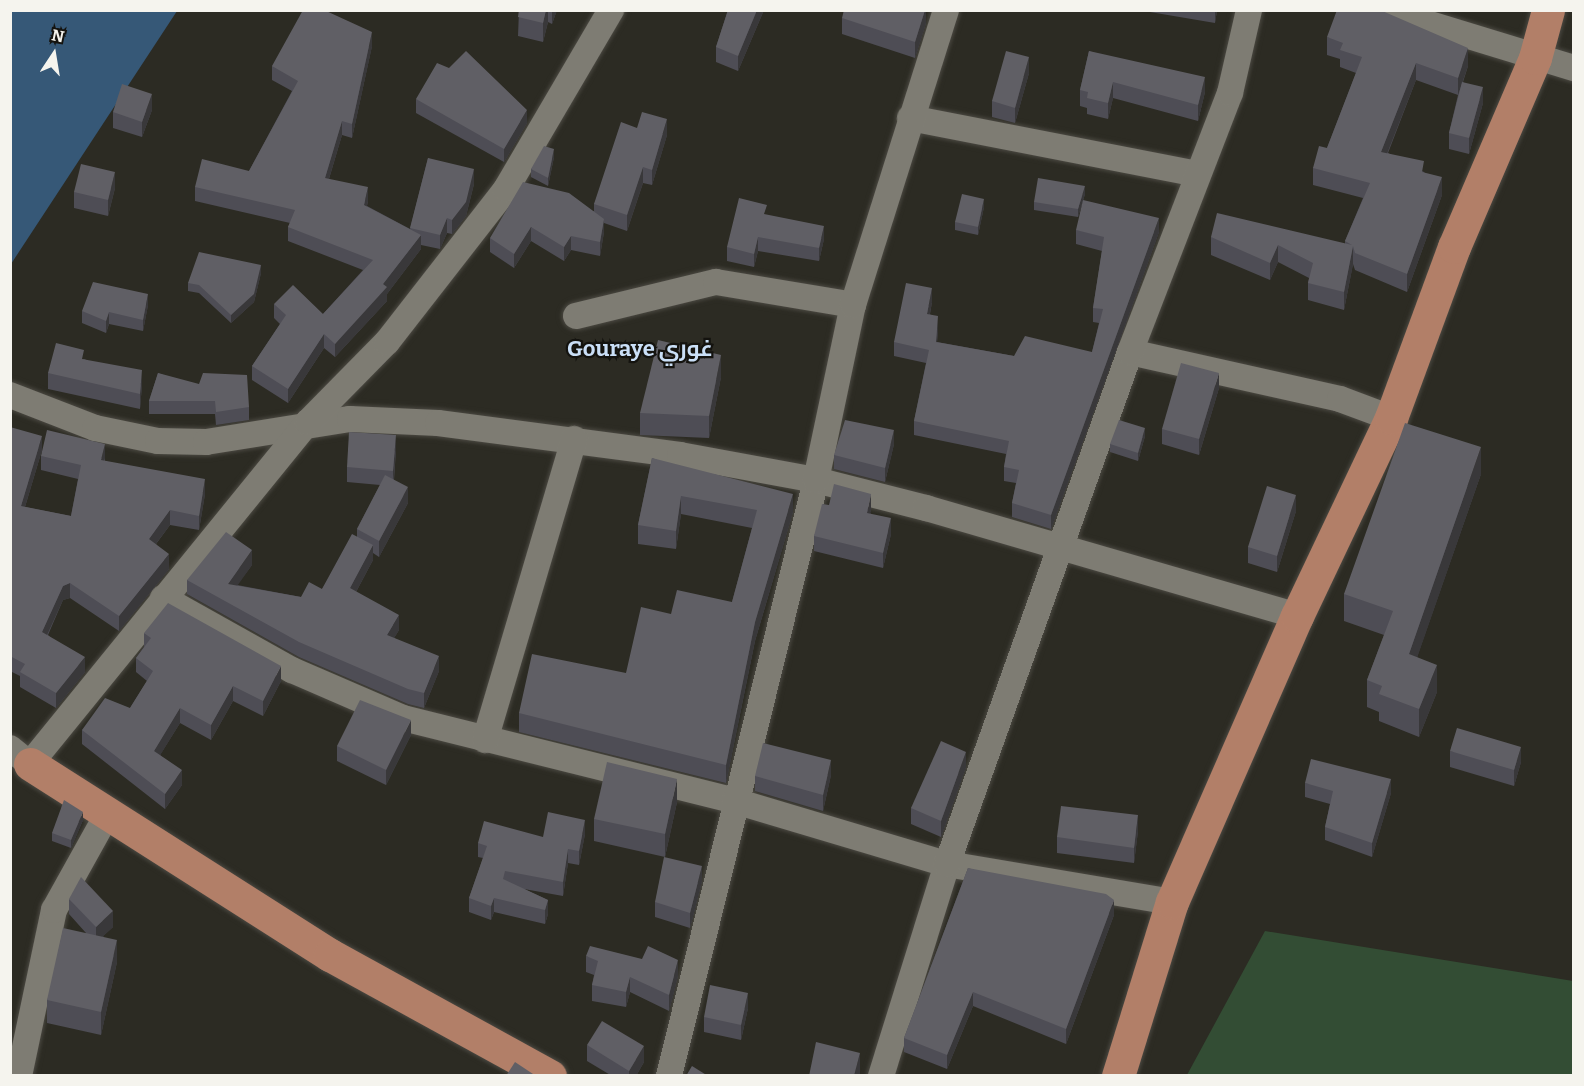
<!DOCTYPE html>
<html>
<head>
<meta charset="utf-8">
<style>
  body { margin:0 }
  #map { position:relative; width:1584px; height:1086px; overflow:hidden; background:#2c2b23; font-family:Bitter,Cairo,serif }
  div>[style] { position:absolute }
  .green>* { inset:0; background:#334d34 }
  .water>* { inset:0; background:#365877 }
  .roads { filter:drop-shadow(0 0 2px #4b4942) drop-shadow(0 0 2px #4b4942) }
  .minor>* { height:26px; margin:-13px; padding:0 13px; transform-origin:13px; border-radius:13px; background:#7e7c73 }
  .primary>* { height:33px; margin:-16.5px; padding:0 16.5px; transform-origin:16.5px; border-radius:16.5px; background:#b27f68 }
  .wall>* { inset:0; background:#4e4d55 }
  .shaded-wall>* { inset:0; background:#39383a }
  .building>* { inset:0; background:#605f65 }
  span { translate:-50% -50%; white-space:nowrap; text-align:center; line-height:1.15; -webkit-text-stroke:4.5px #14130f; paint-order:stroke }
  .district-label { font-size:22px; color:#cadff7; font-weight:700 }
  .frame { position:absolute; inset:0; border:12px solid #f5f4ee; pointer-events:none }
  .north { position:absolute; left:24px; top:24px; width:60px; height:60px; -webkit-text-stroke:4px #14130f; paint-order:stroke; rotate:12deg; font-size:16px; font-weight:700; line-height:24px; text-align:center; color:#f5f4ee }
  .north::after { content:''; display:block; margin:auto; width:21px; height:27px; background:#f5f4ee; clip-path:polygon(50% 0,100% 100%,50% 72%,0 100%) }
</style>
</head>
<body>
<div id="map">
  <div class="green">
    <i style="clip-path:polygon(1265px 931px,1573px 981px,1573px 1075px,1187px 1075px)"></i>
  </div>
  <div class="water">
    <i style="clip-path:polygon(11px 11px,177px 11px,11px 264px)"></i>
  </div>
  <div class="roads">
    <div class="minor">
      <i style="left:1384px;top:10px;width:199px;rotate:17deg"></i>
      <i style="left:910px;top:118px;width:293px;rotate:11deg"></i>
      <i style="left:576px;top:316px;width:144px;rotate:-13.7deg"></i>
      <i style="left:716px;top:282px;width:139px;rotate:9.5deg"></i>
      <i style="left:1130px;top:352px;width:215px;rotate:12.6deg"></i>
      <i style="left:1340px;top:399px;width:54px;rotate:20.4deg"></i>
      <i style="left:10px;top:395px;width:91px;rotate:21.2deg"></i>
      <i style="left:95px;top:428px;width:64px;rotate:11.7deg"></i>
      <i style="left:158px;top:441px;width:48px;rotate:1.2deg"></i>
      <i style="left:206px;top:442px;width:146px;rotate:-9.1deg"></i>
      <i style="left:350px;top:419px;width:88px;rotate:2.6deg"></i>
      <i style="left:438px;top:423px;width:244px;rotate:7.5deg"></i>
      <i style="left:680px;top:455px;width:138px;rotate:10.4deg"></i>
      <i style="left:816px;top:480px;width:114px;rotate:14.3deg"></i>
      <i style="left:926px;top:508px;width:386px;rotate:16.2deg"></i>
      <i style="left:163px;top:598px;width:148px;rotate:29.2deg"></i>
      <i style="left:292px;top:670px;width:121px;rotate:23.4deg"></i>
      <i style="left:403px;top:718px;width:342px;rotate:14deg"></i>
      <i style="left:735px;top:801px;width:221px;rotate:16.6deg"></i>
      <i style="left:947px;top:864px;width:228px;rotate:9.6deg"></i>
      <i style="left:485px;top:740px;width:314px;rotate:-73.5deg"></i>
      <i style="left:10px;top:748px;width:26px;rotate:39deg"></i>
      <i style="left:30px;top:764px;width:441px;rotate:-50.9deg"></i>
      <i style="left:308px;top:422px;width:112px;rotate:-45.4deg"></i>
      <i style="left:387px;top:342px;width:194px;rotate:-52.1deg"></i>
      <i style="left:506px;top:189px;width:208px;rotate:-59.6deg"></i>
      <i style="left:19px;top:1076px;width:170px;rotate:-78.1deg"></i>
      <i style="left:54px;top:910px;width:113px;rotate:-60.9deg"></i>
      <i style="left:669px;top:1076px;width:614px;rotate:-76.14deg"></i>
      <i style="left:816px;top:480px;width:179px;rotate:-78.1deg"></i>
      <i style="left:853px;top:305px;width:309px;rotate:-72.5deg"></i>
      <i style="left:881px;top:1076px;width:222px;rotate:-72.7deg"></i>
      <i style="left:947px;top:864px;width:544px;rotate:-70.33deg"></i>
      <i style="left:1130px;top:352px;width:278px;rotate:-68.9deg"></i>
      <i style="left:1230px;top:93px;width:85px;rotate:-77.1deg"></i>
    </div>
    <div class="primary">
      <i style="left:30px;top:764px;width:356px;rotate:32.5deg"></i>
      <i style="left:330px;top:955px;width:251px;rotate:28.8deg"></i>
      <i style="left:1118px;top:1076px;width:182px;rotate:-72.8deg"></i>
      <i style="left:1172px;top:902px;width:312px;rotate:-66.4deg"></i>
      <i style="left:1297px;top:616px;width:219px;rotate:-64.6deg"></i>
      <i style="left:1391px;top:418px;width:182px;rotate:-69.8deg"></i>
      <i style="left:1454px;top:247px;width:206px;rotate:-66.8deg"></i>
      <i style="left:1535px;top:58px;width:50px;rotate:-74.8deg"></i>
    </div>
  </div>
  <div class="wall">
    <i style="clip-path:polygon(519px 10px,557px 10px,552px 24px,548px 22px,543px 42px,518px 36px)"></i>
    <i style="clip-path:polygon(728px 10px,764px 10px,738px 71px,716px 62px,716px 47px)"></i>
    <i style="clip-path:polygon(926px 10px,926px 23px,915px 58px,842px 34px,842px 18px)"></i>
    <i style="clip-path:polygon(1150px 10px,1217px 10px,1215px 23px,1150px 12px)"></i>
    <i style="clip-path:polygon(1327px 37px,1468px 66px,1463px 82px,1483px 103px,1469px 154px,1449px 149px,1449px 133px,1458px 95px,1416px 80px,1388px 153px,1424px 172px,1442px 195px,1407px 292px,1355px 270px,1353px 264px,1344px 310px,1308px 300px,1308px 283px,1309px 278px,1278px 262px,1270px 280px,1211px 255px,1211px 237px,1345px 244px,1345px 241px,1363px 198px,1313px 185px,1313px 168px,1327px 148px,1356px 73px,1340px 67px,1340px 59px,1327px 55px)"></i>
    <i style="clip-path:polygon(372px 46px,352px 138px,342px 135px,329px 179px,368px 201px,367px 206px,410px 229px,428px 158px,474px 184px,466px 216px,452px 234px,447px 233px,440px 249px,421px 245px,421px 249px,387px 294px,387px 301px,335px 357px,324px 348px,288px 403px,252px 380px,252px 366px,280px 324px,274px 318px,274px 304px,323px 314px,363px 270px,288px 241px,288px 227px,290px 223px,195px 201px,195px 187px,249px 171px,292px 91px,272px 80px,272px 66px)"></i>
    <i style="clip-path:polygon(1089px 51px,1205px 92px,1198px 121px,1113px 98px,1108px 119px,1087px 114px,1087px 108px,1080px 106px,1080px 90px)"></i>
    <i style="clip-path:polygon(1029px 73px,1015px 123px,992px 117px,992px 101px)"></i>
    <i style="clip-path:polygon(416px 99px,527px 123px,504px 162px,416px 113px)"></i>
    <i style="clip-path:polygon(152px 110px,142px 137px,113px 128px,113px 112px)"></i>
    <i style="clip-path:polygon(637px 128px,667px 135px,652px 185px,643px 183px,627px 231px,604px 223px,604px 232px,600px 256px,571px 250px,564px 261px,531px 241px,514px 268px,490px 252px,490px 238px,594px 211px,594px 204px)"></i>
    <i style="clip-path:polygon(554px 157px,548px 186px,531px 177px,531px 169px)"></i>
    <i style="clip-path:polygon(115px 188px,108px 216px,74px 208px,74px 192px)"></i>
    <i style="clip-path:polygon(1085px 194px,1078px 217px,1034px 210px,1034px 202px)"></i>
    <i style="clip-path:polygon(984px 207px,978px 235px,955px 230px,955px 222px)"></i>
    <i style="clip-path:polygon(767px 215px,824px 239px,819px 261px,758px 251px,754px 267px,727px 261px,727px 247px)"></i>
    <i style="clip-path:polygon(1076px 230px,1159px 232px,1051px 529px,1012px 517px,1012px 503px,1016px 483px,1004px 481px,1004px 467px,1006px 454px,914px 435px,914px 421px,926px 363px,894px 356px,894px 342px,932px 302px,930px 314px,938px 330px,937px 342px,1014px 356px,1092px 352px,1099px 323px,1093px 322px,1093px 308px,1102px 251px,1076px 244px)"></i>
    <i style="clip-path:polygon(261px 273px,254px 302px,231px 323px,199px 293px,188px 291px,188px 283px)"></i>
    <i style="clip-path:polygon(148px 305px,143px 331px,109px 324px,106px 333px,82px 323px,82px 311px)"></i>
    <i style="clip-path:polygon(84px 359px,142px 385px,140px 409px,48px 389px,48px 373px)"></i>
    <i style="clip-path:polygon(158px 373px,249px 407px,249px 420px,216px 425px,215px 414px,149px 414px,149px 401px)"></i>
    <i style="clip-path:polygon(721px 377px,709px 438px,640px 435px,640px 413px)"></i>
    <i style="clip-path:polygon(1219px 388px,1199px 455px,1162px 444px,1162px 429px)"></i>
    <i style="clip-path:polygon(10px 427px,42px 450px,25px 507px,71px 516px,78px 479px,41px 470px,41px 456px,105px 458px,105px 461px,205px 494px,199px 530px,170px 525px,156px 544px,169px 569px,119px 631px,70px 598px,63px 600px,48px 635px,85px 672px,56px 708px,20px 687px,20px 676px,10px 671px)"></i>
    <i style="clip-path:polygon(1145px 436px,1138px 461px,1110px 452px,1110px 444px)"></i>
    <i style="clip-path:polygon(894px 444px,885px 482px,834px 469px,834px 455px)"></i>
    <i style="clip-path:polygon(396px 450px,394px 480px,408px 503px,379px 557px,373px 553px,373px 560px,356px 592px,399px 630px,394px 638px,439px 671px,424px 708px,408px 704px,299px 657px,187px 594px,187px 580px,252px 565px,237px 585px,301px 597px,322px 589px,357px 537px,357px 529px,380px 485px,347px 482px,347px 467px)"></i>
    <i style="clip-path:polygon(652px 458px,793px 512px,755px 641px,726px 783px,519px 732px,519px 713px,626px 673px,671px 614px,732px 602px,752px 528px,681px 514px,676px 549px,638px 544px,638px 525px)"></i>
    <i style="clip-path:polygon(1481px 474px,1417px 657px,1437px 692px,1419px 737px,1379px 721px,1379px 712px,1367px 707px,1367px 680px,1384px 635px,1344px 621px,1344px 594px)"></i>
    <i style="clip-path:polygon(829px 505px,871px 510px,870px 513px,891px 534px,883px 568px,814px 551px,814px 536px)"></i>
    <i style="clip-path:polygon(1296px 511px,1277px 572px,1248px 563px,1248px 547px)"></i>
    <i style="clip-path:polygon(144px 633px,281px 681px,263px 716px,233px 701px,211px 740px,180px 723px,160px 755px,182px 785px,165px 809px,82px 744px,82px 730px,130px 708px,147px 681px,136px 672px,136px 658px,144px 647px)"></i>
    <i style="clip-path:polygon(411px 735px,386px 785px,337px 761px,337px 746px)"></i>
    <i style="clip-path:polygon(1450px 751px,1521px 762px,1514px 786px,1450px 767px)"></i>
    <i style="clip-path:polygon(966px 767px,941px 837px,911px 824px,911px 808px)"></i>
    <i style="clip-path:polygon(831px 775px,823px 811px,755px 791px,755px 776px)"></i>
    <i style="clip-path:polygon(1305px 783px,1391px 793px,1372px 857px,1325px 840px,1325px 827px,1330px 804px,1305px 797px)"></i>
    <i style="clip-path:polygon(677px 802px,665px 857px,594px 841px,594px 819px)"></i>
    <i style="clip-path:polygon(83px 820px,71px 848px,52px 841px,52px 833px)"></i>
    <i style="clip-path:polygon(1138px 831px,1134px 863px,1057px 853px,1057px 837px)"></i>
    <i style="clip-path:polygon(585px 834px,579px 865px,568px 863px,563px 896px,524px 889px,548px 900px,548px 914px,545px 924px,494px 912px,491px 920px,469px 912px,469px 898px,483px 858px,478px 857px,478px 843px)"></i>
    <i style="clip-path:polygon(968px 868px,1114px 915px,1066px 1044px,973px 1006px,947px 1069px,904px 1052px,904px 1038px)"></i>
    <i style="clip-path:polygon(702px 881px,690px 928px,655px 917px,655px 902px)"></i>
    <i style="clip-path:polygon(69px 899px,113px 927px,103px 936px,117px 962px,101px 1035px,47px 1023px,47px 1000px,86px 933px,69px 914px)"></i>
    <i style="clip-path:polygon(586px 956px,678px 976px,669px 1011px,630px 992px,626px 1007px,592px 1001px,592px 985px,594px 975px,586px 972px)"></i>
    <i style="clip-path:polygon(748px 1008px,741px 1040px,704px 1032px,704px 1017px)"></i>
    <i style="clip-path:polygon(587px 1045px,644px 1062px,636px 1076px,612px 1076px,587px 1061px)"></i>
  </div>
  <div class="shaded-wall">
    <i style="clip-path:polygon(546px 10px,548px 10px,548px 22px,543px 42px,543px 23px)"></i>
    <i style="clip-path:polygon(552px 10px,557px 10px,552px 24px)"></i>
    <i style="clip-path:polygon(757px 10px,764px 10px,738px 71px,738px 56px)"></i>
    <i style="clip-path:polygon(925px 10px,926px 10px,926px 23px,915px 58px,915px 42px)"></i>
    <i style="clip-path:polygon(1215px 10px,1217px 10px,1215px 23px)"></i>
    <i style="clip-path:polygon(372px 32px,372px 46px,352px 138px,352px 124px)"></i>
    <i style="clip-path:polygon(1468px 48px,1468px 66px,1458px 95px,1458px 78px)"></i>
    <i style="clip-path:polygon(1029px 57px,1029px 73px,1015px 123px,1015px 108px)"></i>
    <i style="clip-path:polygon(1416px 63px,1416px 80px,1381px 169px,1381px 152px)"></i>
    <i style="clip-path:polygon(1205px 77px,1205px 92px,1198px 121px,1198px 105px)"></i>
    <i style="clip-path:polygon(1113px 82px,1113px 98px,1108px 119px,1108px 103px)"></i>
    <i style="clip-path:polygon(1483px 87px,1483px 103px,1469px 154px,1469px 138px)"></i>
    <i style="clip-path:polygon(152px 94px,152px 110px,142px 137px,142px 122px)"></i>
    <i style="clip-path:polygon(527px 110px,527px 123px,504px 162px,504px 149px)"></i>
    <i style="clip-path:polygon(667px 119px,667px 135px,652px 185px,652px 170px)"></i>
    <i style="clip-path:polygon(342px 121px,342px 135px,325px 192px,325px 178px)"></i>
    <i style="clip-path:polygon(554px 149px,554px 157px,548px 186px,548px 178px)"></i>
    <i style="clip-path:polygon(643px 167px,643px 183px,627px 231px,627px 215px)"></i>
    <i style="clip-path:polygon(474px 169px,474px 184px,466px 216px,452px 234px,452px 220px)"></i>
    <i style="clip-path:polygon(115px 172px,115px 188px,108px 216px,108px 200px)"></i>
    <i style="clip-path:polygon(1442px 177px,1442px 195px,1407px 292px,1407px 274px)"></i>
    <i style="clip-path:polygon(1085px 186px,1085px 194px,1078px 217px,1078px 209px)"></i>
    <i style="clip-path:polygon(368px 187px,368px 201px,364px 218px,364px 205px)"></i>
    <i style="clip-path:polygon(984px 199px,984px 207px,978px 235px,978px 227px)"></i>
    <i style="clip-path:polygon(447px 218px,447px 233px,440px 249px,440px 235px)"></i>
    <i style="clip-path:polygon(1159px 218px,1159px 232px,1051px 529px,1051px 515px)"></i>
    <i style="clip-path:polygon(604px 219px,604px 232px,600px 256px,600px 242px)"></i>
    <i style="clip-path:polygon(824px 226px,824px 239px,819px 261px,819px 248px)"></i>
    <i style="clip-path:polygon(531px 227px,531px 241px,514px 268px,514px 254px)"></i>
    <i style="clip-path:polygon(421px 235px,421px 249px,387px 294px,387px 301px,335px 357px,335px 344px,383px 284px)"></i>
    <i style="clip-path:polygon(571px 236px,571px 250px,564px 261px,564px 247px)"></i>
    <i style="clip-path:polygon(758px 237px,758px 251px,754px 267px,754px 254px)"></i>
    <i style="clip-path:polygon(1278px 245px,1278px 262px,1270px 280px,1270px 263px)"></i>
    <i style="clip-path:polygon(1353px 246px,1353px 264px,1344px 310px,1344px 292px)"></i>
    <i style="clip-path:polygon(261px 265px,261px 273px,254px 302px,231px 323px,231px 315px)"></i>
    <i style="clip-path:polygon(932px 288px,932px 302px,927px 328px,927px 314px)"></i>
    <i style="clip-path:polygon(148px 294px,148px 305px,143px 331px,143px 320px)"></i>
    <i style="clip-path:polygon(109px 312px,109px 324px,106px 333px,106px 321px)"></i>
    <i style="clip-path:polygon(938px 316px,938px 330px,936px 356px,936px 342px)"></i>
    <i style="clip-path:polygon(324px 334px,324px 348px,288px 403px,288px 389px)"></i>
    <i style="clip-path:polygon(721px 355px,721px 377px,709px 438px,709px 416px)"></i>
    <i style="clip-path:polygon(142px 370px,142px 385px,140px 409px,140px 394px)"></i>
    <i style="clip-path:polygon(1219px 373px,1219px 388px,1199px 455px,1199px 439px)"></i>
    <i style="clip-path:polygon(1145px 428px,1145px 436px,1138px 461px,1138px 453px)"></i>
    <i style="clip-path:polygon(894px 430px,894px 444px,885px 482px,885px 468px)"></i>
    <i style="clip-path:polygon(396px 435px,396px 450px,393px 486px,393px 471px)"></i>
    <i style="clip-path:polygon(42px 436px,42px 450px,21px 520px,21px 506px)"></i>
    <i style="clip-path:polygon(105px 444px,105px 458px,101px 475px,101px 460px)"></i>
    <i style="clip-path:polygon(1481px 447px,1481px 474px,1409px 681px,1409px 654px)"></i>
    <i style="clip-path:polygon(205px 479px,205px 494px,199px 530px,199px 516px)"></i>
    <i style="clip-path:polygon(408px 487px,408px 503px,379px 557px,379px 541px)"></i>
    <i style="clip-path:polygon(793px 494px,793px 512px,755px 641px,726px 783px,726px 765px,755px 622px)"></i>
    <i style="clip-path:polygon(871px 494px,871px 510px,867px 528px,867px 513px)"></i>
    <i style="clip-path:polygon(1296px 495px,1296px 511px,1277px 572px,1277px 556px)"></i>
    <i style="clip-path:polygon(681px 496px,681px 514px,676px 549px,676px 531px)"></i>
    <i style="clip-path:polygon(170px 510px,170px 525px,149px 553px,149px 539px)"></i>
    <i style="clip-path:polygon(891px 518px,891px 534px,883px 568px,883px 553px)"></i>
    <i style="clip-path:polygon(373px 545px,373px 560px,350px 603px,350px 588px)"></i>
    <i style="clip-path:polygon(252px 550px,252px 565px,228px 599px,228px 584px)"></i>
    <i style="clip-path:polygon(169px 554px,169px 569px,119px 631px,119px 616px)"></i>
    <i style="clip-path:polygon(70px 583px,70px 598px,63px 600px,42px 646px,42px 632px,63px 586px)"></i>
    <i style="clip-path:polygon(399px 615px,399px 630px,387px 650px,387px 635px)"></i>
    <i style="clip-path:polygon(439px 656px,439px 671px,424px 708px,424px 693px)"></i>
    <i style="clip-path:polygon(85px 657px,85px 672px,56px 708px,56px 693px)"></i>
    <i style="clip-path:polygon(1437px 665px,1437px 692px,1419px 737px,1419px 709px)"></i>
    <i style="clip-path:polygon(281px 666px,281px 681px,263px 716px,263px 701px)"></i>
    <i style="clip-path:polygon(233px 686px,233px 701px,211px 740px,211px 725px)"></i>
    <i style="clip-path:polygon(180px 708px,180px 723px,154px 765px,154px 751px)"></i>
    <i style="clip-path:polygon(411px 720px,411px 735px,386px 785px,386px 770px)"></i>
    <i style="clip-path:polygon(1521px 747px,1521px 762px,1514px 786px,1514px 770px)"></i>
    <i style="clip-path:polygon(966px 752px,966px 767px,941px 837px,941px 821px)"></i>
    <i style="clip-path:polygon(831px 760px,831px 775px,823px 811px,823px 795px)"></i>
    <i style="clip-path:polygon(182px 770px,182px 785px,165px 809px,165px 794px)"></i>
    <i style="clip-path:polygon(677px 779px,677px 802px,665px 857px,665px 834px)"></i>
    <i style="clip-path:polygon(1391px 779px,1391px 793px,1372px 857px,1372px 843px)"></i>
    <i style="clip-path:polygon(83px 812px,83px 820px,71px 848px,71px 840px)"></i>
    <i style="clip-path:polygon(1138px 815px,1138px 831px,1134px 863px,1134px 848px)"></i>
    <i style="clip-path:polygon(585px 820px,585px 834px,579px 865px,579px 851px)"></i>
    <i style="clip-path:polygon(568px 849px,568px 863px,563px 896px,563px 882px)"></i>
    <i style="clip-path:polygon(702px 866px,702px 881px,690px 928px,690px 913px)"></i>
    <i style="clip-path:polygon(494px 898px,494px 912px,491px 920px,491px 906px)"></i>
    <i style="clip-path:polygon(548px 900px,548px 914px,545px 924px,545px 910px)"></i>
    <i style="clip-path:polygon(1114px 900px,1114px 915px,1066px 1044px,1066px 1029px)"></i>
    <i style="clip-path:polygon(113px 911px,113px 927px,96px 943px,96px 927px)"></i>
    <i style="clip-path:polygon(117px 940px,117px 962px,101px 1035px,101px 1012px)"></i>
    <i style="clip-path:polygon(678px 960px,678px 976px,669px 1011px,669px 995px)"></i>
    <i style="clip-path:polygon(630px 977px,630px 992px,626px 1007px,626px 992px)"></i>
    <i style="clip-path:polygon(973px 992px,973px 1006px,947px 1069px,947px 1055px)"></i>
    <i style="clip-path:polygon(748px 993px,748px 1008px,741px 1040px,741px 1025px)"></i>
    <i style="clip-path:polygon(644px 1046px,644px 1062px,636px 1076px,629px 1076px,629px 1071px)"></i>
    <i style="clip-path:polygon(860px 1053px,860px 1076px,854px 1076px)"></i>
  </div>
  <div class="building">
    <i style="clip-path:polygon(303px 10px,324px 10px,372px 32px,352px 124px,342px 121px,325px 178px,368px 187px,364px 205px,421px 235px,383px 284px,387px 287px,335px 344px,324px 334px,288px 389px,252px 366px,286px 315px,274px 304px,293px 285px,323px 314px,373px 260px,288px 227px,295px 210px,195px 187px,202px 159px,249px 171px,298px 81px,272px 66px)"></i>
    <i style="clip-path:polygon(519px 10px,546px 10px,543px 23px,518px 17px)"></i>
    <i style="clip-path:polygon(728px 10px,757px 10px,738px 56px,716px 47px)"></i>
    <i style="clip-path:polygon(844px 10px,925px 10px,915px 42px,842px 18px)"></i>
    <i style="clip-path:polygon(1337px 10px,1380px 10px,1468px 48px,1458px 78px,1416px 63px,1381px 152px,1424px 161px,1422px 172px,1442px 177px,1407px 274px,1355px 253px,1353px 246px,1344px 292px,1308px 283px,1313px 263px,1278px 245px,1270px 263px,1211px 237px,1217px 213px,1352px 245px,1345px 241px,1370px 183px,1313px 168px,1319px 146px,1327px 148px,1362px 57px,1340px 50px,1343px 43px,1327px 37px)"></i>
    <i style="clip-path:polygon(466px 51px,527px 110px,504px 149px,416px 99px,437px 63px,449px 68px)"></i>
    <i style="clip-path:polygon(1006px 51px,1029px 57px,1015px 108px,992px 101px)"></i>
    <i style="clip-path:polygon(1089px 51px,1205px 77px,1198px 105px,1113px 82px,1108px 103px,1087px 98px,1088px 92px,1080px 90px)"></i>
    <i style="clip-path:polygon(1462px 82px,1483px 87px,1469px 138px,1449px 133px)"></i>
    <i style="clip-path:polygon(122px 84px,152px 94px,142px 122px,113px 112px)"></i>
    <i style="clip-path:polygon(642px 112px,667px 119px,652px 170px,643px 167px,627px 215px,594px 204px,621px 122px,637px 128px)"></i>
    <i style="clip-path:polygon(544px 146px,554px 149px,548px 178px,531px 169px)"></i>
    <i style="clip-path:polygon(428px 158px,474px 169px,466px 202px,452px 220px,447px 218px,440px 235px,410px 228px)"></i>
    <i style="clip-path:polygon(81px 164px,115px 172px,108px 200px,74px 192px)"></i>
    <i style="clip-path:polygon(1038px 178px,1085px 186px,1078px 209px,1034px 202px)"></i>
    <i style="clip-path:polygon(523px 182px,569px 193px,604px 219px,600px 242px,571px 236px,564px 247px,531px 227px,514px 254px,490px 238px)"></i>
    <i style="clip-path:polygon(962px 194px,984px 199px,978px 227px,955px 222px)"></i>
    <i style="clip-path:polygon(739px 198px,767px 205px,764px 214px,824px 226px,819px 248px,758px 237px,754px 254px,727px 247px)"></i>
    <i style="clip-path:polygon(1083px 200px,1159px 218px,1051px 515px,1012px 503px,1019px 470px,1004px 467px,1009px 441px,914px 421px,929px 350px,894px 342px,906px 283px,932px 288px,927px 314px,938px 316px,936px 342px,1014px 356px,1025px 336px,1092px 352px,1103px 309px,1093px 308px,1104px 237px,1076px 230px)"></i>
    <i style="clip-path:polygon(199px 252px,261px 265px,254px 294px,231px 315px,199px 285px,188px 283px)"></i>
    <i style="clip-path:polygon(93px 282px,148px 294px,143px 320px,109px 312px,106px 321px,82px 311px)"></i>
    <i style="clip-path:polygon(658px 340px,721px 355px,709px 416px,640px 413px)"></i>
    <i style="clip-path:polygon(56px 343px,84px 350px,82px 359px,142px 370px,140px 394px,48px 373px)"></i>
    <i style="clip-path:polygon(1181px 363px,1219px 373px,1199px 439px,1162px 429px)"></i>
    <i style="clip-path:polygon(158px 373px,199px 384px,203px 373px,247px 375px,249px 407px,216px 412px,215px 401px,149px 401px)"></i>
    <i style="clip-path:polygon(845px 420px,894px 430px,885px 468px,834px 455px)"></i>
    <i style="clip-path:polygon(1119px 420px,1145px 428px,1138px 453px,1110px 444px)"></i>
    <i style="clip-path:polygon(1405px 423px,1481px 447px,1409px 654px,1437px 665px,1419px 709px,1379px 694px,1382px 686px,1367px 680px,1393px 611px,1344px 594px)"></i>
    <i style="clip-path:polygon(10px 427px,42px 436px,21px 506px,71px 516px,81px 465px,41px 456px,47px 430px,105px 444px,101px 460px,205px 479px,199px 516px,170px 510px,149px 539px,169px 554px,119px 616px,70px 583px,63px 586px,42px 632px,85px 657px,56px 693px,20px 672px,25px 664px,10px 656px)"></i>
    <i style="clip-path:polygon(349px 432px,396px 435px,393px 471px,347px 467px)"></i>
    <i style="clip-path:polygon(652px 458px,793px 494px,755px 622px,726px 765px,519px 713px,532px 654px,626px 673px,641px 607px,671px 614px,677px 590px,732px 602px,757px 510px,681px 496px,676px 531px,638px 525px)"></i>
    <i style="clip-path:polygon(385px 475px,408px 487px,379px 541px,357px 529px)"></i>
    <i style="clip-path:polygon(834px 484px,871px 494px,867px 513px,891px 518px,883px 553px,814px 536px,822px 504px,829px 505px)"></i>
    <i style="clip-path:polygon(1267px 486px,1296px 495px,1277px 556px,1248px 547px)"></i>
    <i style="clip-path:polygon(226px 532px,252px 550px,228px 584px,301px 597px,309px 582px,322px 589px,352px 534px,373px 545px,350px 588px,399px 615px,387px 635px,439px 656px,424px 693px,408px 689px,299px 642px,187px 580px)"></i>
    <i style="clip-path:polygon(168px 603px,281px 666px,263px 701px,233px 686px,211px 725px,180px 708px,154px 751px,182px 770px,165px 794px,82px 730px,105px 698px,130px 708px,153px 671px,136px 658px,151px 638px,144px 633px)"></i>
    <i style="clip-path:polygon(360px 700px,411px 720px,386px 770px,337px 746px)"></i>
    <i style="clip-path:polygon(1457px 728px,1521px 747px,1514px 770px,1450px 751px)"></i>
    <i style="clip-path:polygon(941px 741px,966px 752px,941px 821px,911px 808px)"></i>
    <i style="clip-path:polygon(763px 743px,831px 760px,823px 795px,755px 776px)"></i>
    <i style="clip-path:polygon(1311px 759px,1391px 779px,1372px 843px,1325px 827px,1333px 791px,1305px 783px)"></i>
    <i style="clip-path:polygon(607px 762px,677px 779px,665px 834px,594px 819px)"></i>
    <i style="clip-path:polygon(64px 800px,83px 812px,71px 840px,52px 833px)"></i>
    <i style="clip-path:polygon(1061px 806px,1138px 815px,1134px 848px,1057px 837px)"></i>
    <i style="clip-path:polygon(548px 812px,585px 820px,579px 851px,568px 849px,563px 882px,505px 871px,503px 879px,548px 900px,545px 910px,494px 898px,491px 906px,469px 898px,487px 846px,478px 843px,484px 821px,543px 837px)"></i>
    <i style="clip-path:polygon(664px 857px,702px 866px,690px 913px,655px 902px)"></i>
    <i style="clip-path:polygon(968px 868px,1106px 894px,1114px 900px,1066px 1029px,973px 992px,947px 1055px,904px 1038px)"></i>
    <i style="clip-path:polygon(81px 877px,113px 911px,96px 927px,69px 899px)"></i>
    <i style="clip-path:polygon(63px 928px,117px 940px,101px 1012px,47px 1000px)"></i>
    <i style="clip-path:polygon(590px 946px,642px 959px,648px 946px,678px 960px,669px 995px,630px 977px,626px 992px,592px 985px,598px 961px,586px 956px)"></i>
    <i style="clip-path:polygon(710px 985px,748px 993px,741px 1025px,704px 1017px)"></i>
    <i style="clip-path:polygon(602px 1021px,644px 1046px,629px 1071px,587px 1045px)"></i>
    <i style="clip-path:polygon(816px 1042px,860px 1053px,854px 1076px,809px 1076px)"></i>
    <i style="clip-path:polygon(515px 1062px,536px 1076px,506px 1076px)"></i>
    <i style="clip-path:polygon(692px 1066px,708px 1076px,686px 1076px)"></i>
  </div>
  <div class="district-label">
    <span style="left:640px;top:349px">Gouraye غوري</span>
  </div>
  <div class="frame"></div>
  <div class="north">N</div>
</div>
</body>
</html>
